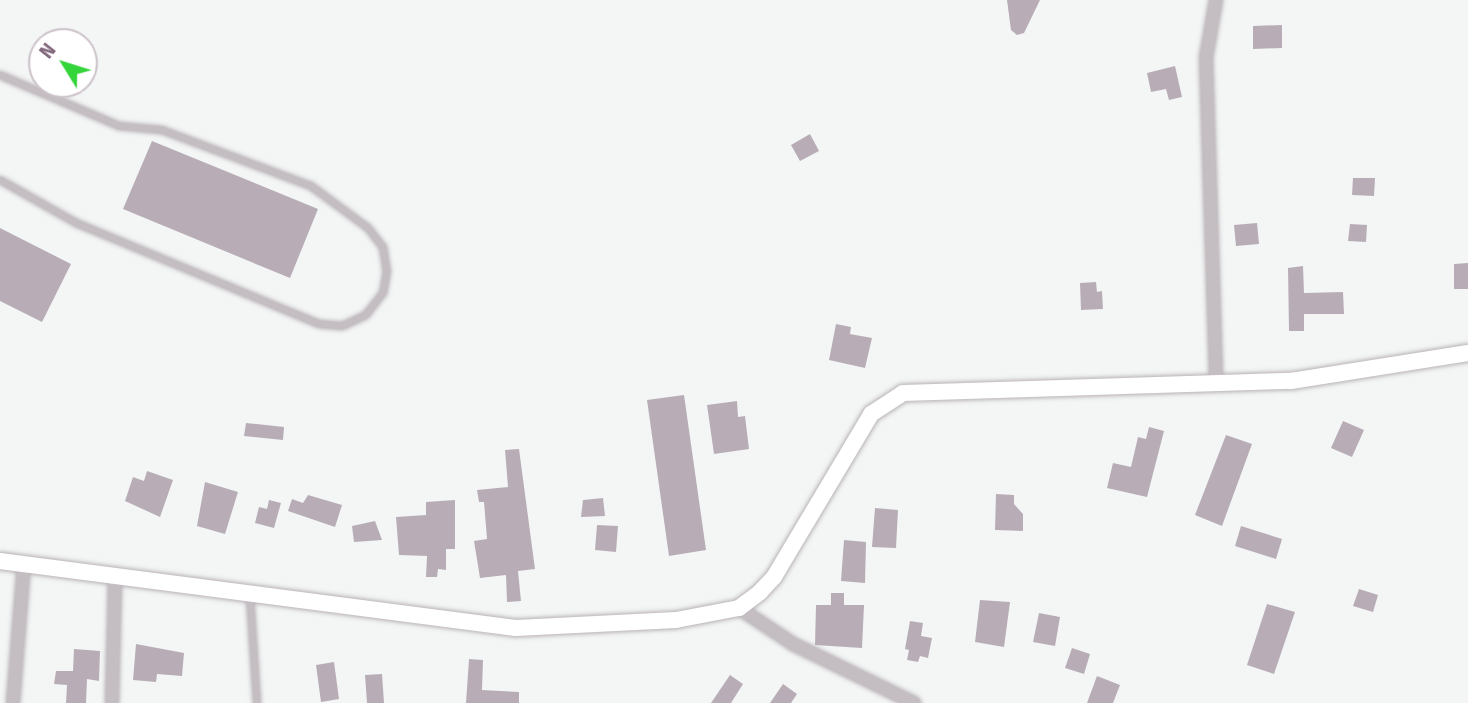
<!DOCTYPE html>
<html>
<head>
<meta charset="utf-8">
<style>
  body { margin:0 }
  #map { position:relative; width:1468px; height:703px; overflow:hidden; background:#f3f6f5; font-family:"Fira Sans",sans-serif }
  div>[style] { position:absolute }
  .building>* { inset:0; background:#b8adb6 }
  .roads { filter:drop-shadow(0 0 2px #bab2b8) drop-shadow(0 0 2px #bab2b8) }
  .lane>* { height:6px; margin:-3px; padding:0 3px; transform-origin:3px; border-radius:3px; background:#c4bdc2 }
  .street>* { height:12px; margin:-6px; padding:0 6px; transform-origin:6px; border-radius:6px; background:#c4bdc2 }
  .secondary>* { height:16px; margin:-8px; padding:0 8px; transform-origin:8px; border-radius:8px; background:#fff }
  span { translate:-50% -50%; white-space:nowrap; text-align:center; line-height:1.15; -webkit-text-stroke:7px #fff; paint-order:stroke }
  .north { position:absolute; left:28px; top:28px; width:70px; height:70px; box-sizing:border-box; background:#fff; border:2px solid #cdc2ca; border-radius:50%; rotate:308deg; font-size:19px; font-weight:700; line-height:28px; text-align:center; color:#81677b }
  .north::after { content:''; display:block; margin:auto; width:24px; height:32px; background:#34d53b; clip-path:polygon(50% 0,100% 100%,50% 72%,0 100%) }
</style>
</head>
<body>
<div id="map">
  <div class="building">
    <i style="clip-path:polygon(1007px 0,1040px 0,1024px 33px,1017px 35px,1011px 30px)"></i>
    <i style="clip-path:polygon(1282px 25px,1282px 48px,1253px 49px,1253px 26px)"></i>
    <i style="clip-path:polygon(1175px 66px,1182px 97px,1169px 100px,1166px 89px,1151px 92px,1147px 73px)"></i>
    <i style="clip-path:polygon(810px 134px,819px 151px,800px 161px,791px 145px)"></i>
    <i style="clip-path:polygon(152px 141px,318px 209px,290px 278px,123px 209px)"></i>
    <i style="clip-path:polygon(1353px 178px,1375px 178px,1374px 196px,1352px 195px)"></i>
    <i style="clip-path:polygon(1257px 223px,1259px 244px,1236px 246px,1234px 225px)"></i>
    <i style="clip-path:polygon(1350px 224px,1367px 225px,1366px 242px,1348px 241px)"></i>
    <i style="clip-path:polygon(0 228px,71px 264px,42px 322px,0 301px)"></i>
    <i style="clip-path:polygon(1468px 263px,1468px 289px,1454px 289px,1454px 264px)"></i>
    <i style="clip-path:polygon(1303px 266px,1304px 293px,1343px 292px,1344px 314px,1304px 314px,1304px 331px,1289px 331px,1288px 268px)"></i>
    <i style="clip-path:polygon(1096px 282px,1097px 292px,1102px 291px,1103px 309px,1081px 310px,1080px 283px)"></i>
    <i style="clip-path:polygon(836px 324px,851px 327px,850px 334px,872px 338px,865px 368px,829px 360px)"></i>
    <i style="clip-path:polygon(684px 395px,706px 550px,669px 556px,647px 400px)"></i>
    <i style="clip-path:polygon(737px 401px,738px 417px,745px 416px,749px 449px,714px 454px,707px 405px)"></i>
    <i style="clip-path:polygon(1343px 421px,1364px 430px,1352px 457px,1331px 448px)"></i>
    <i style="clip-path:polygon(246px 423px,284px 427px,283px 440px,244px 436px)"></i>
    <i style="clip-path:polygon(1149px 427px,1164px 431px,1147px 497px,1107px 488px,1113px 463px,1131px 467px,1138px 437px,1146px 439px)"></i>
    <i style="clip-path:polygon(1226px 435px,1252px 444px,1222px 526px,1195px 515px)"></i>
    <i style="clip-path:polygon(519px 449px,535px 569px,518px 571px,521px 601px,507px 602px,506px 575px,480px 578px,474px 541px,487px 539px,484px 502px,479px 502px,477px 490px,508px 487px,505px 450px)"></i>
    <i style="clip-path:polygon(147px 471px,173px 480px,160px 517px,125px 501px,133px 477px,144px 481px)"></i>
    <i style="clip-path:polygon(205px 482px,238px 492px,225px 534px,197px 526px)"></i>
    <i style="clip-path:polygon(996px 494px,1014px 495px,1014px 504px,1023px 514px,1023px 531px,995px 530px)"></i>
    <i style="clip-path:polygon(308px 495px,342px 505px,335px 527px,288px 511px,292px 499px,303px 503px)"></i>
    <i style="clip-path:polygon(603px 498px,605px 516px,581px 517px,583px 500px)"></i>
    <i style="clip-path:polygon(269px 500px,281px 503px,274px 528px,255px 523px,259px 507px,267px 509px)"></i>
    <i style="clip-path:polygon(455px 500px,455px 549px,446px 549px,446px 570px,438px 569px,437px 577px,426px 577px,427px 556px,399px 555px,396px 517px,426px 515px,426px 502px)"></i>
    <i style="clip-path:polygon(875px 508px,898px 510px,896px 548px,872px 547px)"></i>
    <i style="clip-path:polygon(375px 521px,382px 540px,354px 542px,352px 526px)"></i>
    <i style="clip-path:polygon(597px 525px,618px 526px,616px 552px,595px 550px)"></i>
    <i style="clip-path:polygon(1241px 526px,1282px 539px,1276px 559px,1235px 546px)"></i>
    <i style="clip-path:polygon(844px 540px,866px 542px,865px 583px,841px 581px)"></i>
    <i style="clip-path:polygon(1359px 589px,1378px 595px,1373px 612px,1353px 606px)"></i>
    <i style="clip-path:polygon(831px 593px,844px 593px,844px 605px,864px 605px,862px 648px,815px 645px,816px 605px,831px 605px)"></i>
    <i style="clip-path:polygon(980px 600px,1010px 602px,1004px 647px,975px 642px)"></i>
    <i style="clip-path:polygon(1267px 604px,1295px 612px,1274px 674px,1247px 665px)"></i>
    <i style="clip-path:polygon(1039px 613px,1060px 617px,1055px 646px,1033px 642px)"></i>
    <i style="clip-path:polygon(910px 621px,923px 623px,921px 636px,932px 638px,928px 658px,920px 656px,918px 662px,907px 660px,909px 650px,905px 649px)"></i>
    <i style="clip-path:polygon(136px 644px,184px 653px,182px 676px,157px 674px,156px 682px,133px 680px)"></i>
    <i style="clip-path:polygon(1072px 648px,1090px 654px,1084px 674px,1065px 668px)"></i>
    <i style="clip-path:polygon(74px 649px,100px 651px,99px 681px,87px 679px,86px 703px,66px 703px,67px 685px,54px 684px,56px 671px,73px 671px)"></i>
    <i style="clip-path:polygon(469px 659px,483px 660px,482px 690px,519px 692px,519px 703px,466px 703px)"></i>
    <i style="clip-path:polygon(334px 662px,339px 699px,321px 702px,316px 665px)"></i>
    <i style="clip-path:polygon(382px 674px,384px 703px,367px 703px,365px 675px)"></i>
    <i style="clip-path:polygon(730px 675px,743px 684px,731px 703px,711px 703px)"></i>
    <i style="clip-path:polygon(1097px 676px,1120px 685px,1113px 703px,1087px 703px)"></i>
    <i style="clip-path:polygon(783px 684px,797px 694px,791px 703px,770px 703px)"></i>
  </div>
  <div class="roads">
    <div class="lane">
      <i style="left:0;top:75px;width:129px;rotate:23.2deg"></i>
      <i style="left:119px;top:126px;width:43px;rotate:5.3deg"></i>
      <i style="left:162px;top:130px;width:159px;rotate:20.6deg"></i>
      <i style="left:311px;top:186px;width:71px;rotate:36.4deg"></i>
      <i style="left:368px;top:228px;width:24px;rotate:52deg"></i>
      <i style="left:383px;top:247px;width:24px;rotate:81deg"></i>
      <i style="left:387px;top:271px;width:22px;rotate:100deg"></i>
      <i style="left:383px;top:293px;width:28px;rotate:128deg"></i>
      <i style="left:366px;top:315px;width:26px;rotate:155deg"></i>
      <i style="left:342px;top:326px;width:23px;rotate:-175deg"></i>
      <i style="left:319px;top:324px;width:263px;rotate:-157.4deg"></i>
      <i style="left:76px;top:223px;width:87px;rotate:-150.5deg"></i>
      <i style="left:250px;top:595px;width:108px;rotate:86.3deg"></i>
    </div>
    <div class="street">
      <i style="left:1216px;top:0;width:59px;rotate:99.8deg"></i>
      <i style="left:1206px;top:58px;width:327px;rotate:88.2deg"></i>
      <i style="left:739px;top:608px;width:65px;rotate:33.7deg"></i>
      <i style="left:793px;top:644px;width:135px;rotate:26deg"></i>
      <i style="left:13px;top:703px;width:139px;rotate:-85.5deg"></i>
      <i style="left:112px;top:703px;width:127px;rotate:-88.6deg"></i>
    </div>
    <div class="secondary">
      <i style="left:0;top:561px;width:520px;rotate:7.4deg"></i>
      <i style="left:516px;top:628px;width:160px;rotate:-2.9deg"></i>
      <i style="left:676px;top:620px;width:64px;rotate:-10.8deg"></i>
      <i style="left:739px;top:608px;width:26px;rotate:-37deg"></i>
      <i style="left:760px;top:592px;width:21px;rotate:-47deg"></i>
      <i style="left:774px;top:577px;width:190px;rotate:-59.2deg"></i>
      <i style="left:871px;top:414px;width:38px;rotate:-33deg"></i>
      <i style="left:903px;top:393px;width:388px;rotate:-1.8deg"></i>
      <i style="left:1291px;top:381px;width:179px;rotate:-9deg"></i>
    </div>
  </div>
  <div class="north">N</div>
</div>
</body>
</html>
